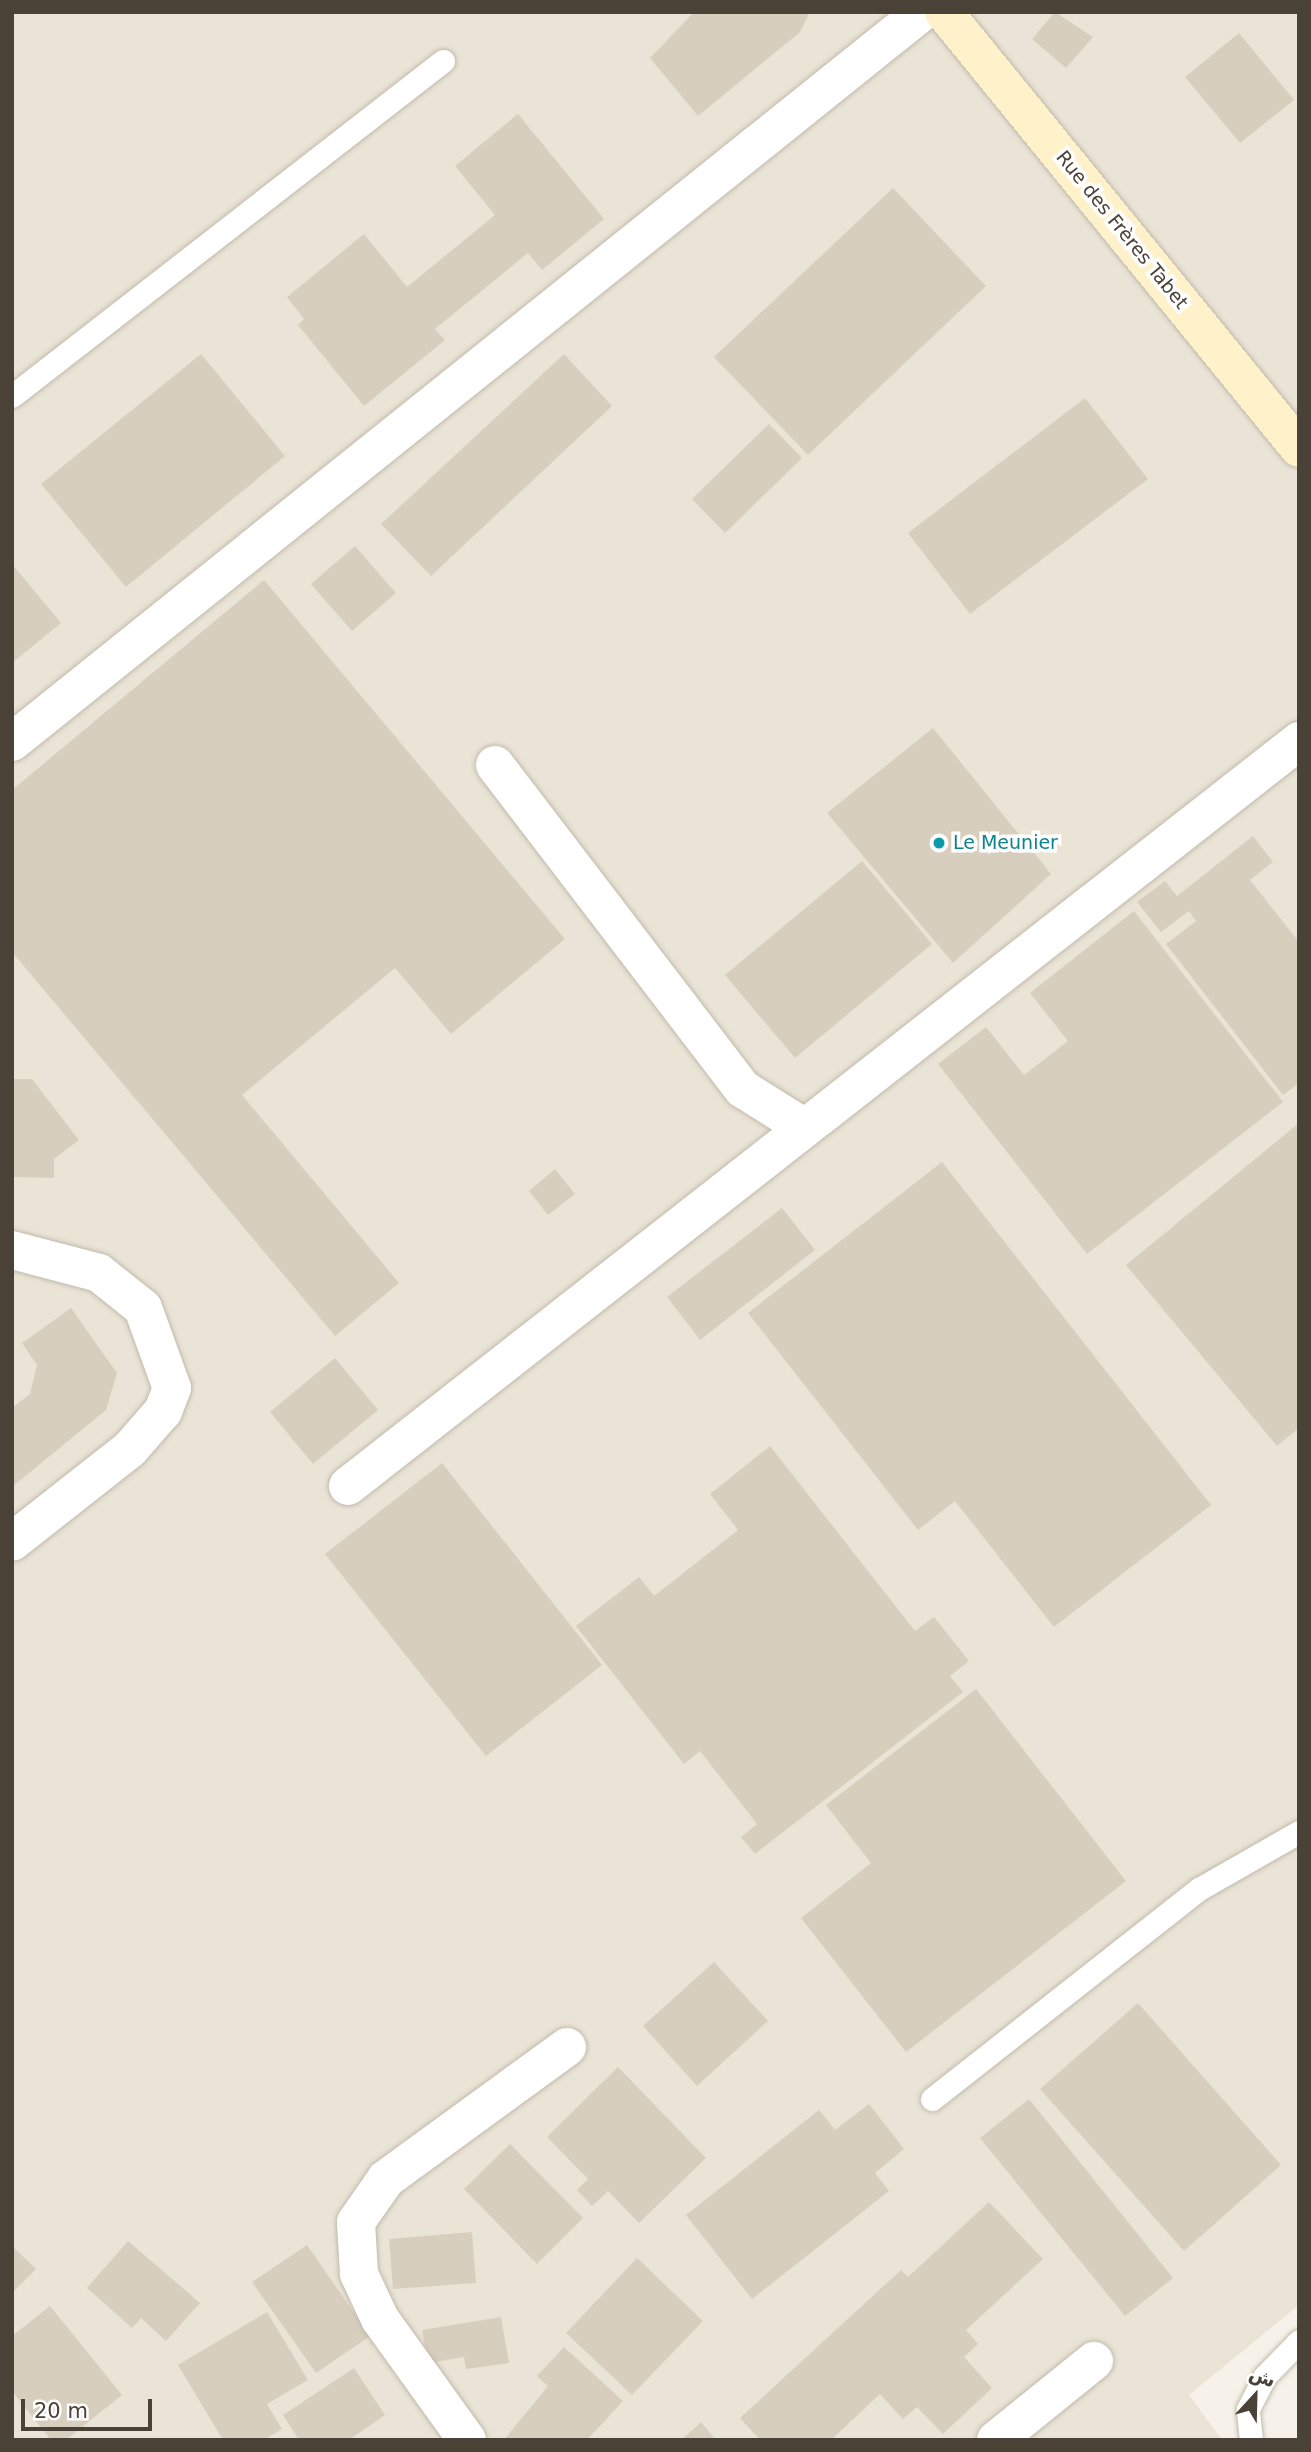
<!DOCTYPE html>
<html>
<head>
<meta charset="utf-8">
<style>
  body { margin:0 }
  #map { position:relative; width:1311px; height:2452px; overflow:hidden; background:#f6f2e9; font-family:"DejaVu Sans",Cairo,sans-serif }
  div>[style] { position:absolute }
  .residential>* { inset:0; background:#eae4d7 }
  .building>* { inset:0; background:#d8cebe }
  .roads { filter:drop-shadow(0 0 2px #c2baab) drop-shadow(0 0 2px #c2baab) }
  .lane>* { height:23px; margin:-11.5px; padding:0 11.5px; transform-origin:11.5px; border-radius:11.5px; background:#fff }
  .street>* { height:38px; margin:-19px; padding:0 19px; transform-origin:19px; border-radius:19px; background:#fff }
  .secondary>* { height:38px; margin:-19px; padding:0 19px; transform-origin:19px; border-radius:19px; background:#fff2ca }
  .dots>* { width:19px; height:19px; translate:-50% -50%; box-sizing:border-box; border:4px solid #fff; border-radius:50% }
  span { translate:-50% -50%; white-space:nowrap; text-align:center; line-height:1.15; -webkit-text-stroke:7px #fff; paint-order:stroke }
  .street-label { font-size:19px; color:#4a4237 }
  .culture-label { font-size:19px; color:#0d838f }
  .left { translate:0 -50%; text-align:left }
  .frame { position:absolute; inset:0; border:14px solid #4a4237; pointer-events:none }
  .north { position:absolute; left:1220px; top:2361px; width:70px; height:70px; -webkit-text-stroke:5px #fff; paint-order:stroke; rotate:22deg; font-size:19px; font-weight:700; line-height:28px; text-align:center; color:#4a4237 }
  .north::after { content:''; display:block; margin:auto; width:24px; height:32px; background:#4a4237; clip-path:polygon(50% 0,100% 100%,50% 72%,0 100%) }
  .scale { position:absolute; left:21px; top:2399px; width:131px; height:32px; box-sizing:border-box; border:4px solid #4a4237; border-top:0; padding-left:9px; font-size:21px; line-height:24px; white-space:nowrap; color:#4a4237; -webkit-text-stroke:5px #fff; paint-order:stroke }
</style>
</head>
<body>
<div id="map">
  <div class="residential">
    <i style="clip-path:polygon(12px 12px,1299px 12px,1299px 2305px,1189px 2395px,1222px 2440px,12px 2440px)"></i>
  </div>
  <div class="building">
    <i style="clip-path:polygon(694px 12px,810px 12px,800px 32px,698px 116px,650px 58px)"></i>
    <i style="clip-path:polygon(1055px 12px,1093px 37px,1066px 68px,1032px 39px)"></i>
    <i style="clip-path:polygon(1239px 33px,1294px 100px,1240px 143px,1185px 77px)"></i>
    <i style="clip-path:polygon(518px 114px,604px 219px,542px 270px,528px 253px,435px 329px,445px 340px,364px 406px,298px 325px,304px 319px,287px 297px,364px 234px,407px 287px,495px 215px,455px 166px)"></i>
    <i style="clip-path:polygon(893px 188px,986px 286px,808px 455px,714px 357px)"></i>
    <i style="clip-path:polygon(201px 354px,285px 456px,126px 587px,41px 484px)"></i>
    <i style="clip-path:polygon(564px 354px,612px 406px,431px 576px,381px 524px)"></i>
    <i style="clip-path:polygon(1085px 398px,1148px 479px,970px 614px,908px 533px)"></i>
    <i style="clip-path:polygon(769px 424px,802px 458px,725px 533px,692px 499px)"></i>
    <i style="clip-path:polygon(355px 546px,396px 593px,352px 631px,311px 584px)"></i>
    <i style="clip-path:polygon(12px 564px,61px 623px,12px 663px)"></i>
    <i style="clip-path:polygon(264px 580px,565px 939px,451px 1034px,395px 968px,242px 1095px,399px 1283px,335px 1336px,12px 952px,12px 790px)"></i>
    <i style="clip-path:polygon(933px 728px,1051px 874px,953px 963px,827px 813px)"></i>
    <i style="clip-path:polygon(1253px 836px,1273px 862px,1250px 880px,1299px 942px,1299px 1083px,1283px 1095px,1166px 944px,1196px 921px,1189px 911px,1161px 932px,1137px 902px,1165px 881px,1177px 896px)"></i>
    <i style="clip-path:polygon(862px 861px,932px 944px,795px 1058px,725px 975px)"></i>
    <i style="clip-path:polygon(1134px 911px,1283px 1102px,1087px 1254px,938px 1064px,986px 1027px,1024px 1075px,1068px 1041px,1030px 993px)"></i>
    <i style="clip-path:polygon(12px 1079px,32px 1079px,79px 1140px,54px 1159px,54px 1178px,12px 1177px)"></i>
    <i style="clip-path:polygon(1299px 1123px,1299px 1428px,1277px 1446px,1126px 1265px)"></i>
    <i style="clip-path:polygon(942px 1162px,1211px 1505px,1054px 1627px,955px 1501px,918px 1530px,748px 1313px)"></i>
    <i style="clip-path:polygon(555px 1169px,575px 1194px,548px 1215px,529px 1191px)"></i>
    <i style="clip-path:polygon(782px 1208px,815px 1250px,700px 1340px,667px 1297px)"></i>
    <i style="clip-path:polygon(71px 1308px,117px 1373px,106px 1410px,12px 1487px,12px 1408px,30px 1394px,37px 1365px,22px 1343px)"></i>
    <i style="clip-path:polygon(335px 1358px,378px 1410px,313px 1464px,270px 1412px)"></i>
    <i style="clip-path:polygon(770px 1446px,915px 1631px,934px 1617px,969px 1661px,950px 1676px,963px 1692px,755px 1854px,741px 1837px,757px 1824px,700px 1751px,684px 1764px,576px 1626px,639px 1577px,654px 1596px,738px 1530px,710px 1494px)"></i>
    <i style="clip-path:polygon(442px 1463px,602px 1665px,486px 1756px,325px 1554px)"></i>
    <i style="clip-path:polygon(976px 1689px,1126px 1881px,906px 2052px,801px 1918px,871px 1863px,826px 1805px)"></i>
    <i style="clip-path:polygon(714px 1962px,768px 2021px,697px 2086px,643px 2026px)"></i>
    <i style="clip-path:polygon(1138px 2003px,1281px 2165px,1184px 2251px,1040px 2089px)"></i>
    <i style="clip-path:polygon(618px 2067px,706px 2158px,639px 2223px,608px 2191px,592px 2206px,577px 2190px,588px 2179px,547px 2137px)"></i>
    <i style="clip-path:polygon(1029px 2099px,1173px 2278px,1125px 2316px,980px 2138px)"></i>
    <i style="clip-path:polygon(869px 2104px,904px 2149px,875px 2173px,889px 2191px,752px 2299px,686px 2215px,819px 2110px,835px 2130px)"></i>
    <i style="clip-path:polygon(510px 2144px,583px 2218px,537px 2264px,464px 2189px)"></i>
    <i style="clip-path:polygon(989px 2202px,1043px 2259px,966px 2330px,978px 2344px,964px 2357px,992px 2388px,943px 2434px,917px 2407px,903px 2419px,880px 2394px,831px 2440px,760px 2440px,740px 2418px,901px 2270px,908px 2277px)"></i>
    <i style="clip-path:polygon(472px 2232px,476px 2283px,393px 2289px,389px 2239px)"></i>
    <i style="clip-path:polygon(128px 2241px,200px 2303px,166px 2341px,141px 2318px,132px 2328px,87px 2288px)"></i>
    <i style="clip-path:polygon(307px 2245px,370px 2336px,316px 2373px,252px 2282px)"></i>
    <i style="clip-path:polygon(12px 2246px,36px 2269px,12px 2293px)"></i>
    <i style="clip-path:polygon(637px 2258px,703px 2321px,632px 2395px,566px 2333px)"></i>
    <i style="clip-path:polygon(50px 2306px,122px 2395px,66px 2440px,51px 2440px,12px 2391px,12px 2336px)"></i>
    <i style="clip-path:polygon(267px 2312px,308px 2380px,267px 2404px,282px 2429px,264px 2440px,223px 2440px,178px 2365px)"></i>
    <i style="clip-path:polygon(501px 2317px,509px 2363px,466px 2369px,464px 2357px,428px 2363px,422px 2330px)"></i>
    <i style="clip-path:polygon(564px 2347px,623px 2401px,587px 2440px,504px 2440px,548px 2386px,537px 2376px)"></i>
    <i style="clip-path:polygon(354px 2368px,385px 2415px,349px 2440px,299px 2440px,283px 2415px)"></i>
    <i style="clip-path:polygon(701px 2422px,716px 2440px,681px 2440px)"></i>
  </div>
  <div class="roads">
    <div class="lane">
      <i style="left:12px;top:396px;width:546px;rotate:-37.86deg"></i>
      <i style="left:932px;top:2099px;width:340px;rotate:-38.2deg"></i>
      <i style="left:1199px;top:1889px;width:115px;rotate:-29.7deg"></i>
      <i style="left:1251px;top:2440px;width:31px;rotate:-96deg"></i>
      <i style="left:1248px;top:2409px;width:36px;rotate:-63deg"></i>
      <i style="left:1264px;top:2377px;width:50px;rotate:-45.8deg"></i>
    </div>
    <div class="street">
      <i style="left:12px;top:742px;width:1167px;rotate:-38.74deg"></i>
      <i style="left:495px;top:765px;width:408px;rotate:52.6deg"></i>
      <i style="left:743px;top:1089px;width:73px;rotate:32.2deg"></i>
      <i style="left:12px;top:1250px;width:90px;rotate:14.8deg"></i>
      <i style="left:99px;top:1273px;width:56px;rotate:38.5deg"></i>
      <i style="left:143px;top:1308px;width:85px;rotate:70.1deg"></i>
      <i style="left:172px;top:1388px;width:25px;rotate:111deg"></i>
      <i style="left:163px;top:1411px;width:50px;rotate:131deg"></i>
      <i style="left:130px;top:1449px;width:150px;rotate:141.8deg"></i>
      <i style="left:348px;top:1486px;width:1208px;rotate:-38.07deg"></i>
      <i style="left:467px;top:2440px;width:149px;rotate:-125.7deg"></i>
      <i style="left:380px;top:2319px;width:50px;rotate:-115deg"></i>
      <i style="left:359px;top:2274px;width:52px;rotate:-93.3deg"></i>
      <i style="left:356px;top:2222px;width:52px;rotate:-55.1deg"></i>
      <i style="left:386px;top:2179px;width:224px;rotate:-36.1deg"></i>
      <i style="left:996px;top:2440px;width:126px;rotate:-38.9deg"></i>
    </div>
    <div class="secondary">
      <i style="left:944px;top:12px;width:562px;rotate:50.85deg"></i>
    </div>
  </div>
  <div class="dots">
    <i style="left:939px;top:843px;background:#0f9aa8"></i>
  </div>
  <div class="street-label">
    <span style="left:1122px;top:230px;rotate:51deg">Rue des Frères Tabet</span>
  </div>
  <div class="culture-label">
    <span class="left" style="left:953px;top:843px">Le Meunier</span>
  </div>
  <div class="frame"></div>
  <div class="north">ش</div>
  <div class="scale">20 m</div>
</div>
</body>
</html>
